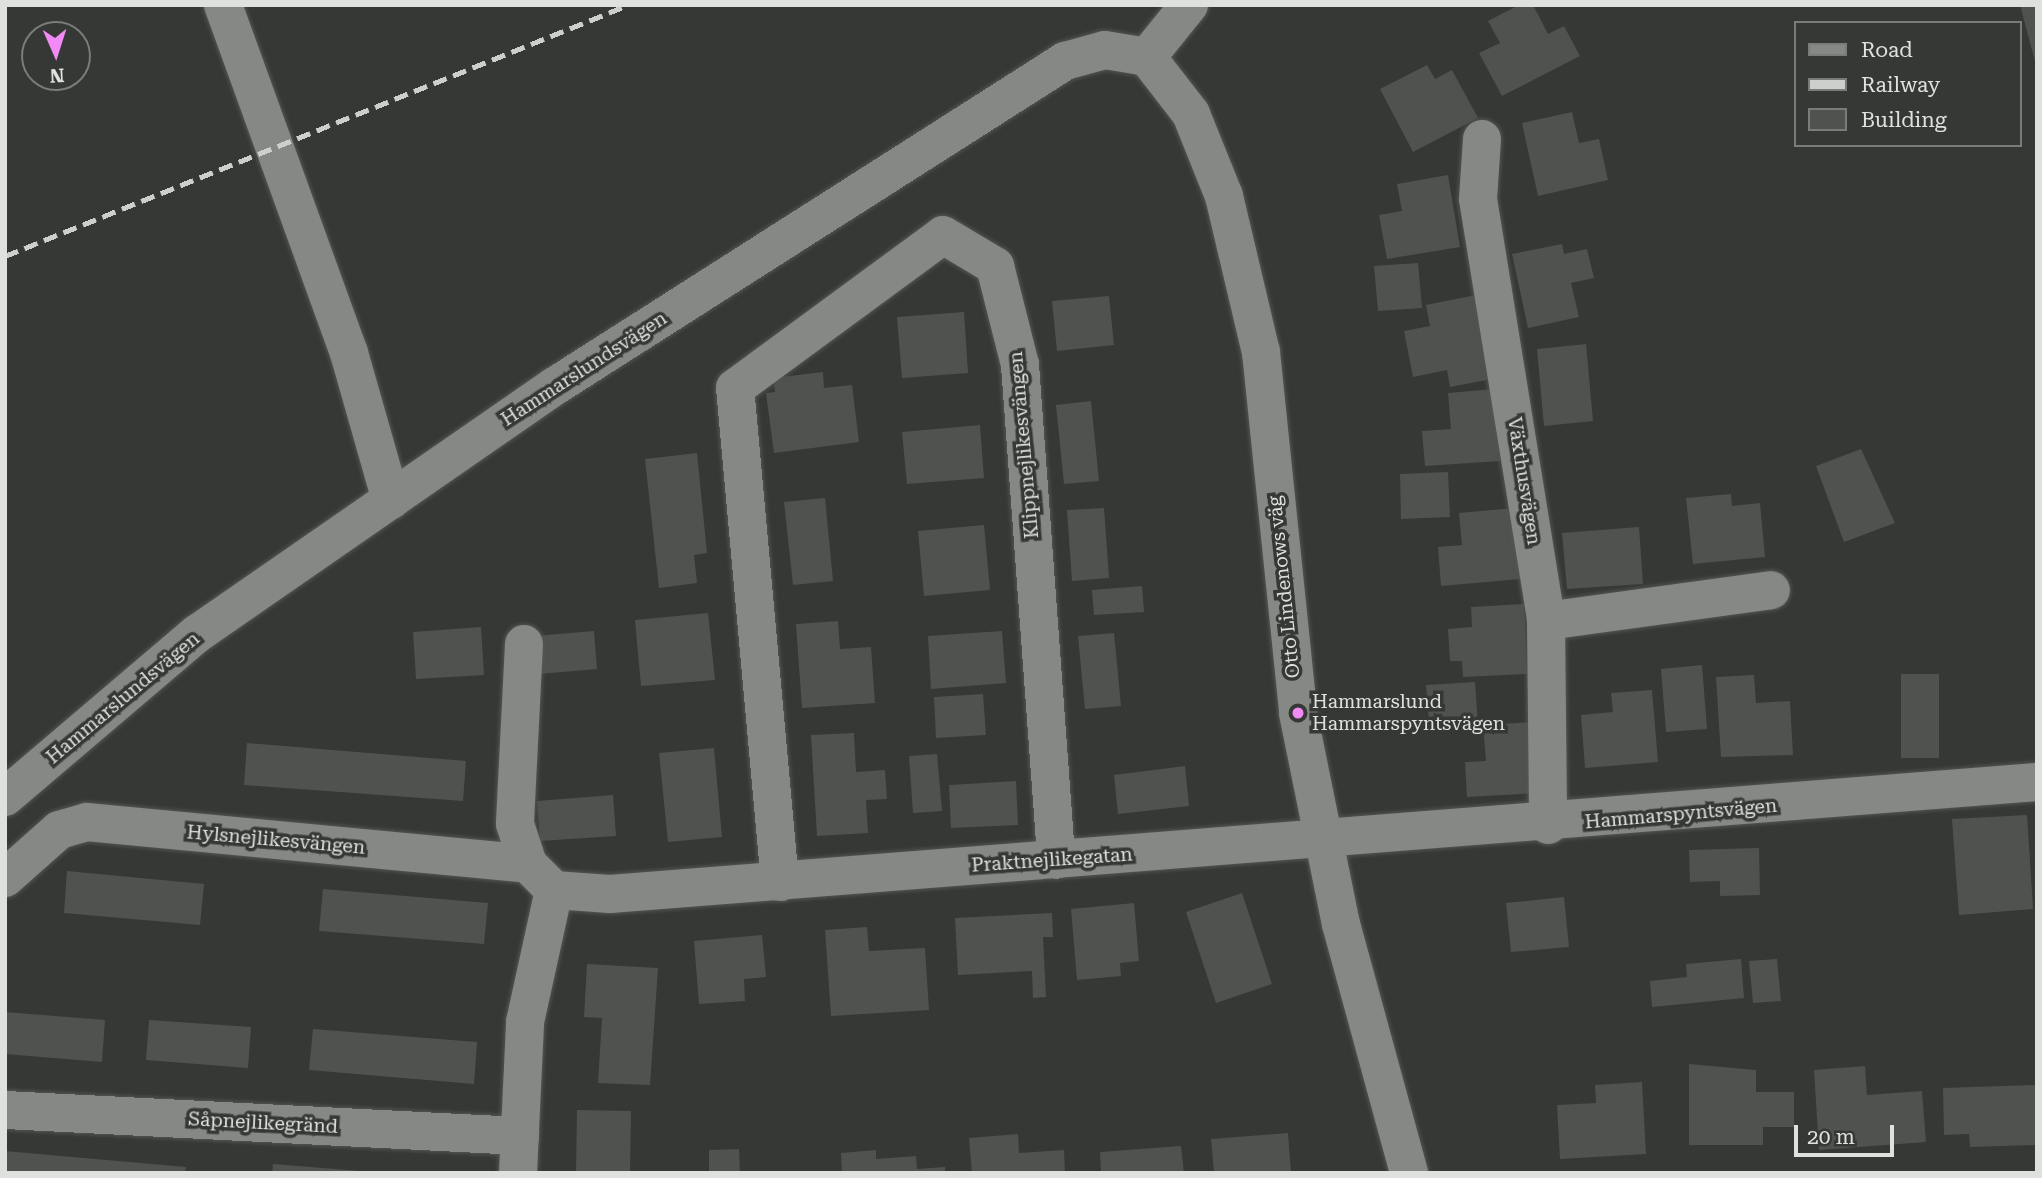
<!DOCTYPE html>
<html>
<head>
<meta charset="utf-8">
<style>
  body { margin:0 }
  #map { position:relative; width:2042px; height:1178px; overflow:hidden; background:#353834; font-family:"Roboto Serif",serif }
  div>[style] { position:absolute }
  .building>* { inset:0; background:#4f524f }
  .roads { filter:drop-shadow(0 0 2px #535553) drop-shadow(0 0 2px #535553) }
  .minor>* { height:38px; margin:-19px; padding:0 19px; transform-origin:19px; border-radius:19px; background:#858884 }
  .rail>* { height:5px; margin-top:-2.5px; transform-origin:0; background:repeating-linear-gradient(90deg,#cdcfcd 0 14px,transparent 0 21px) }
  .dots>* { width:19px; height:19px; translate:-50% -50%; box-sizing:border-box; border:4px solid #353834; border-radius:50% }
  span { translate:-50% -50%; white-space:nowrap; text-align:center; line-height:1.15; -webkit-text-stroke:7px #353834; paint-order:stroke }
  .street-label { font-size:19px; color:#dfe1df }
  .poi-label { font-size:19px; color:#dfe1df }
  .left { translate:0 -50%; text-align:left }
  .frame { position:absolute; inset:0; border:7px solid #dfe1df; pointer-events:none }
  .legend { position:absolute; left:1794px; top:21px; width:228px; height:126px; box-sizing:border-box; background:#353834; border:2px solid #797c78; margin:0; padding:9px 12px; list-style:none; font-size:21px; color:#dfe1df }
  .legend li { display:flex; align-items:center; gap:14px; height:35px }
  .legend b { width:35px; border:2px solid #797c78 }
  .north { position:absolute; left:21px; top:21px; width:70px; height:70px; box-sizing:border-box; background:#353834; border:2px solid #797c78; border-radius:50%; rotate:177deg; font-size:19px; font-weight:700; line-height:28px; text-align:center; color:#dfe1df }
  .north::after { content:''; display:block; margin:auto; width:24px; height:32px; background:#f18af4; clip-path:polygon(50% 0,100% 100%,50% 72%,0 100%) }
  .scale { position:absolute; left:1794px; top:1125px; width:100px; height:32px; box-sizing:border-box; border:4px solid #dfe1df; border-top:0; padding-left:9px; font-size:21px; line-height:24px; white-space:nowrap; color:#dfe1df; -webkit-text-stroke:5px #353834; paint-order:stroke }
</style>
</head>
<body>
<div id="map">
  <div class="building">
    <i style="clip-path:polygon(1519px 5px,1533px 5px,1548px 34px,1564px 26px,1580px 56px,1502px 96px,1479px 53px,1500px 43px,1488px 21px)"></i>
    <i style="clip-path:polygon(2020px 5px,2037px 5px,2037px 65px,2036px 65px)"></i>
    <i style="clip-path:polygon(1427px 65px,1435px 79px,1452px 70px,1478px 118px,1413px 152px,1380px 89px)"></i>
    <i style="clip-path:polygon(1572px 112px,1579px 143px,1599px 139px,1608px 180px,1538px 196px,1522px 123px)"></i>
    <i style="clip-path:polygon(1448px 175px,1460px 247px,1387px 259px,1379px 215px,1402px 211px,1397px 184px)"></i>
    <i style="clip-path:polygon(1562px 244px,1564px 254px,1587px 249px,1594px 278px,1571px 283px,1579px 317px,1528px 328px,1512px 254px)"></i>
    <i style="clip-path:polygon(1418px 263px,1422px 308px,1378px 311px,1374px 266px)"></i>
    <i style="clip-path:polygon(1476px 295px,1492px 379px,1450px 387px,1447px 370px,1413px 377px,1404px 331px,1430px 326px,1426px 305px)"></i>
    <i style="clip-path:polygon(1109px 296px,1114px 345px,1057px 351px,1052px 301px)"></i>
    <i style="clip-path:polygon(964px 312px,968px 373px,902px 378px,897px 317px)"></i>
    <i style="clip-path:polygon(1586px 344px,1593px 421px,1544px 426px,1537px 349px)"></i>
    <i style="clip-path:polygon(823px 372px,824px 388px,852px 385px,859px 442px,774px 453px,766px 393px,775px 392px,773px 378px)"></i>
    <i style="clip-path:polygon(1494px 389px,1500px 461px,1425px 466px,1422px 431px,1451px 429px,1448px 393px)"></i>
    <i style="clip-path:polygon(1091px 401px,1099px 481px,1064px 484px,1056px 405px)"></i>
    <i style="clip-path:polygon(980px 425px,984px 478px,907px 484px,902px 432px)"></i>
    <i style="clip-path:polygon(1861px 449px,1895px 523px,1844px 542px,1816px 466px)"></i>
    <i style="clip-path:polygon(697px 453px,707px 553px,694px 555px,697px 583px,659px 588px,645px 459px)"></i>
    <i style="clip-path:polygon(1448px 472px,1450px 517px,1401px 519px,1400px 474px)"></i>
    <i style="clip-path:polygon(1731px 494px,1732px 506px,1760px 503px,1765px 557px,1693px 564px,1686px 498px)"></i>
    <i style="clip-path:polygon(825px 498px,833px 581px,793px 585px,784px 502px)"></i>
    <i style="clip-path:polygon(1104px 508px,1109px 578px,1072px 581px,1067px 510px)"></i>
    <i style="clip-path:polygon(1515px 508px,1521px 579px,1441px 586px,1438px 547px,1462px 545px,1459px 513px)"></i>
    <i style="clip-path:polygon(984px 525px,990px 590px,924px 596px,918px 531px)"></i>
    <i style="clip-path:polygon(1639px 527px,1643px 584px,1567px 589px,1562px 533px)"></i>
    <i style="clip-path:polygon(1142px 586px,1144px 612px,1094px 615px,1092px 590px)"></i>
    <i style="clip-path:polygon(1524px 604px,1527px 674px,1463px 677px,1462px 661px,1450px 661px,1448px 629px,1472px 627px,1471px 607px)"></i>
    <i style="clip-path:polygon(708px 613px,715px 680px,641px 686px,635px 620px)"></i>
    <i style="clip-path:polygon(838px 621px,840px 649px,871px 647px,875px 703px,802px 708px,796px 624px)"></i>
    <i style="clip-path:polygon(481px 627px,484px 675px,416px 679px,413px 632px)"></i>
    <i style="clip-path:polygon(594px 631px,597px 669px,539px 674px,535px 636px)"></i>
    <i style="clip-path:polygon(1002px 631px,1006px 683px,931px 689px,928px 636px)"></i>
    <i style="clip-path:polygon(1114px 633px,1121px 706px,1085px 709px,1078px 636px)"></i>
    <i style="clip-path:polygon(1702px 665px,1707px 729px,1666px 732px,1661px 669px)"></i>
    <i style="clip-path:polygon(1901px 674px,1939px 674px,1939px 758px,1901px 758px)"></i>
    <i style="clip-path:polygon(1754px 675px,1756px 703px,1790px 701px,1793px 755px,1721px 757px,1716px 677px)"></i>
    <i style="clip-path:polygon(1475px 682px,1478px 725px,1429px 722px,1426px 685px)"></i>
    <i style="clip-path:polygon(1652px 690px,1658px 762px,1585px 768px,1581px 715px,1613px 712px,1611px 693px)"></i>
    <i style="clip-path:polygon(983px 694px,986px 735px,936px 738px,934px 697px)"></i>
    <i style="clip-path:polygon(1535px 722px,1539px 793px,1467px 797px,1465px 762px,1486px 761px,1483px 725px)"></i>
    <i style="clip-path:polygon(854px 733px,856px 772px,885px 770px,887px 799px,866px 800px,868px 833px,817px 836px,811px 735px)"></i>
    <i style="clip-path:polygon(247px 743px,466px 761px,463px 801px,244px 785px)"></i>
    <i style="clip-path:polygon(714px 748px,722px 837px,668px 842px,659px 753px)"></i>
    <i style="clip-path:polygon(937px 754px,942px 811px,913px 813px,909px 756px)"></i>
    <i style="clip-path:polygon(1185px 766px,1189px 806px,1118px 814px,1114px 775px)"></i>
    <i style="clip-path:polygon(1016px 781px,1018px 825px,951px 828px,949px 785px)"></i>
    <i style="clip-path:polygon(613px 795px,616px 836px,540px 841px,537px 801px)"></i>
    <i style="clip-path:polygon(2027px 815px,2033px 909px,1959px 915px,1952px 819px)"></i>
    <i style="clip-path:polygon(1759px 848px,1760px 895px,1720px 896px,1720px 881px,1690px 882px,1689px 850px)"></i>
    <i style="clip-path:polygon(67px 871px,204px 884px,200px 925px,64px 913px)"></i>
    <i style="clip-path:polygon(323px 889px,488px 903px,484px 944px,319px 931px)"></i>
    <i style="clip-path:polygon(1242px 893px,1272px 984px,1216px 1003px,1186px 912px)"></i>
    <i style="clip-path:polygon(1564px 897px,1569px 947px,1511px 952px,1506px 903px)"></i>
    <i style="clip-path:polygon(1134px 903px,1139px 961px,1120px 963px,1121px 976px,1077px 980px,1071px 909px)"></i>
    <i style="clip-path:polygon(1052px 913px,1053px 937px,1043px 937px,1046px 997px,1033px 998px,1032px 971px,958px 975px,955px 918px)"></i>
    <i style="clip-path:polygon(867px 927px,869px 951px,925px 948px,929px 1010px,831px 1016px,825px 930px)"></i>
    <i style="clip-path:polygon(762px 935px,766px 977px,744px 979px,745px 1001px,699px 1004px,694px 941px)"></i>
    <i style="clip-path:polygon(1741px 959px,1744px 998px,1652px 1007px,1650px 981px,1687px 977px,1686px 964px)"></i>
    <i style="clip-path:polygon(1777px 959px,1781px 1001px,1753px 1003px,1749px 961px)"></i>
    <i style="clip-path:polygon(587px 964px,658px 968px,650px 1085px,598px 1083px,602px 1018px,584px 1017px)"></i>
    <i style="clip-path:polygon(5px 1012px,105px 1020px,102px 1062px,5px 1054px)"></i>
    <i style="clip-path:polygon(149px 1020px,251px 1027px,248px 1068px,146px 1060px)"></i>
    <i style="clip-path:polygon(313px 1029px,477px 1042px,474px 1084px,309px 1070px)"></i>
    <i style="clip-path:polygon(1689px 1064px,1756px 1070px,1756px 1092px,1794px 1092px,1794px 1127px,1763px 1127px,1763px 1145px,1689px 1145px)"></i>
    <i style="clip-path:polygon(1865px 1066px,1867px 1095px,1922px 1091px,1926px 1142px,1819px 1150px,1814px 1070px)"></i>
    <i style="clip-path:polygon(1642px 1082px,1646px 1154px,1560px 1159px,1557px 1105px,1596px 1103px,1595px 1085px)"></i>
    <i style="clip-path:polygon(2037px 1085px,2037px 1145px,1970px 1147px,1969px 1134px,1944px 1135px,1943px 1088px)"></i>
    <i style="clip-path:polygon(577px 1110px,631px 1111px,630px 1173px,576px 1173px)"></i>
    <i style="clip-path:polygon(1288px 1133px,1291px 1173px,1214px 1173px,1211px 1139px)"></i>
    <i style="clip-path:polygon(1018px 1134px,1019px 1153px,1064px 1150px,1065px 1173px,972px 1173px,969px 1138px)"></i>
    <i style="clip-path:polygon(1181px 1146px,1184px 1173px,1101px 1173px,1100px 1152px)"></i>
    <i style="clip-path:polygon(739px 1149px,740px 1173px,709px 1173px,709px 1150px)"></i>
    <i style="clip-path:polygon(876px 1150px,876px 1159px,916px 1156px,917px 1169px,945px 1167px,945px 1173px,842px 1173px,841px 1153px)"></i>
    <i style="clip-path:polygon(5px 1151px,186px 1167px,185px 1173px,5px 1173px)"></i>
    <i style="clip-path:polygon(273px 1164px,361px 1171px,361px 1173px,272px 1173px)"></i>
  </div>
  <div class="roads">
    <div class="minor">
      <i style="left:223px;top:5px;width:370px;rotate:70.1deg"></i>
      <i style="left:349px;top:353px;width:153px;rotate:74.1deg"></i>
      <i style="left:1147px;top:57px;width:72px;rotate:52.3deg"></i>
      <i style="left:1191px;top:114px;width:88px;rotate:68.1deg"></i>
      <i style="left:1224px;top:196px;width:160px;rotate:76.7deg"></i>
      <i style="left:1261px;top:352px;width:363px;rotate:84.1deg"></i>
      <i style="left:1298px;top:713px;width:215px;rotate:78.5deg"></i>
      <i style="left:1341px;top:924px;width:258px;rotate:74.7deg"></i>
      <i style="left:1147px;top:57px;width:67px;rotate:-51.1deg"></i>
      <i style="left:1482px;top:139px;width:60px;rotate:93.8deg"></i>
      <i style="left:1478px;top:199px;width:427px;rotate:80.8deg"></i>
      <i style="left:1546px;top:621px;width:204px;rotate:89.4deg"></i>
      <i style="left:1546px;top:621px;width:227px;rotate:-7.8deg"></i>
      <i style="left:524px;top:644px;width:180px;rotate:92.9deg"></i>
      <i style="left:515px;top:824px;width:42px;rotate:72deg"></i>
      <i style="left:5px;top:797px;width:253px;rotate:-40.4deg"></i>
      <i style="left:198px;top:633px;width:434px;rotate:-34.7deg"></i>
      <i style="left:555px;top:386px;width:605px;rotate:-32.51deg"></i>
      <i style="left:1065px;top:61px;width:41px;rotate:-15.4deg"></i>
      <i style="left:1105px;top:50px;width:43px;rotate:9.5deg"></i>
      <i style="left:5px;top:878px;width:72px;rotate:-41.6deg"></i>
      <i style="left:59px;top:830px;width:29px;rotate:-16deg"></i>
      <i style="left:87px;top:822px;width:443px;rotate:5.4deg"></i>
      <i style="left:528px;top:864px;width:37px;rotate:45deg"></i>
      <i style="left:780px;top:882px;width:496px;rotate:-95.2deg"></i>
      <i style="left:735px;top:388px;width:258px;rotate:-36.3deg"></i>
      <i style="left:943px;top:235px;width:61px;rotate:30.8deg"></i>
      <i style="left:995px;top:266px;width:102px;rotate:75.8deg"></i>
      <i style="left:1020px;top:365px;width:496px;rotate:85.8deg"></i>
      <i style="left:5px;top:1110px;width:516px;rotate:2.89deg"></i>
      <i style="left:518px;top:1173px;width:151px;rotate:-87.3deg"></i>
      <i style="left:525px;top:1022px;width:135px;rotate:-77.6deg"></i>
      <i style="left:554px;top:890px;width:56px;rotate:4.1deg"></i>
      <i style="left:610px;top:894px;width:1431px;rotate:-4.49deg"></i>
    </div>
  </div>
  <div class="rail">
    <i style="left:5px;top:256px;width:672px;rotate:-21.94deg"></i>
  </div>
  <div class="dots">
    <i style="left:1298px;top:713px;background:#f18af4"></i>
  </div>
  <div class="street-label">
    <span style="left:584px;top:369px;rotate:-33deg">Hammarslundsvägen</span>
    <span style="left:1024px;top:445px;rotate:-95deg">Klippnejlikesvängen</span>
    <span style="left:1524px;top:481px;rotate:81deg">Växthusvägen</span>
    <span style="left:1284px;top:587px;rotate:-96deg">Otto Lindenows väg</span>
    <span style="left:123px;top:698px;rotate:-40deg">Hammarslundsvägen</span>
    <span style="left:1681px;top:814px;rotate:-5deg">Hammarspyntsvägen</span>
    <span style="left:276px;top:840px;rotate:5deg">Hylsnejlikesvängen</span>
    <span style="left:1052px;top:860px;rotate:-4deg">Praktnejlikegatan</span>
    <span style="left:263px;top:1123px;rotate:3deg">Såpnejlikegränd</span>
  </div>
  <div class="poi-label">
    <span class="left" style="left:1312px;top:713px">Hammarslund<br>Hammarspyntsvägen</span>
  </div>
  <div class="frame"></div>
  <ul class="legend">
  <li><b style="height:9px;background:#858884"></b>Road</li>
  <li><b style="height:9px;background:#cdcfcd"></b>Railway</li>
  <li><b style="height:19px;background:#4f524f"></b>Building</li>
  </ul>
  <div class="north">N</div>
  <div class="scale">20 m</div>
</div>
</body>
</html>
